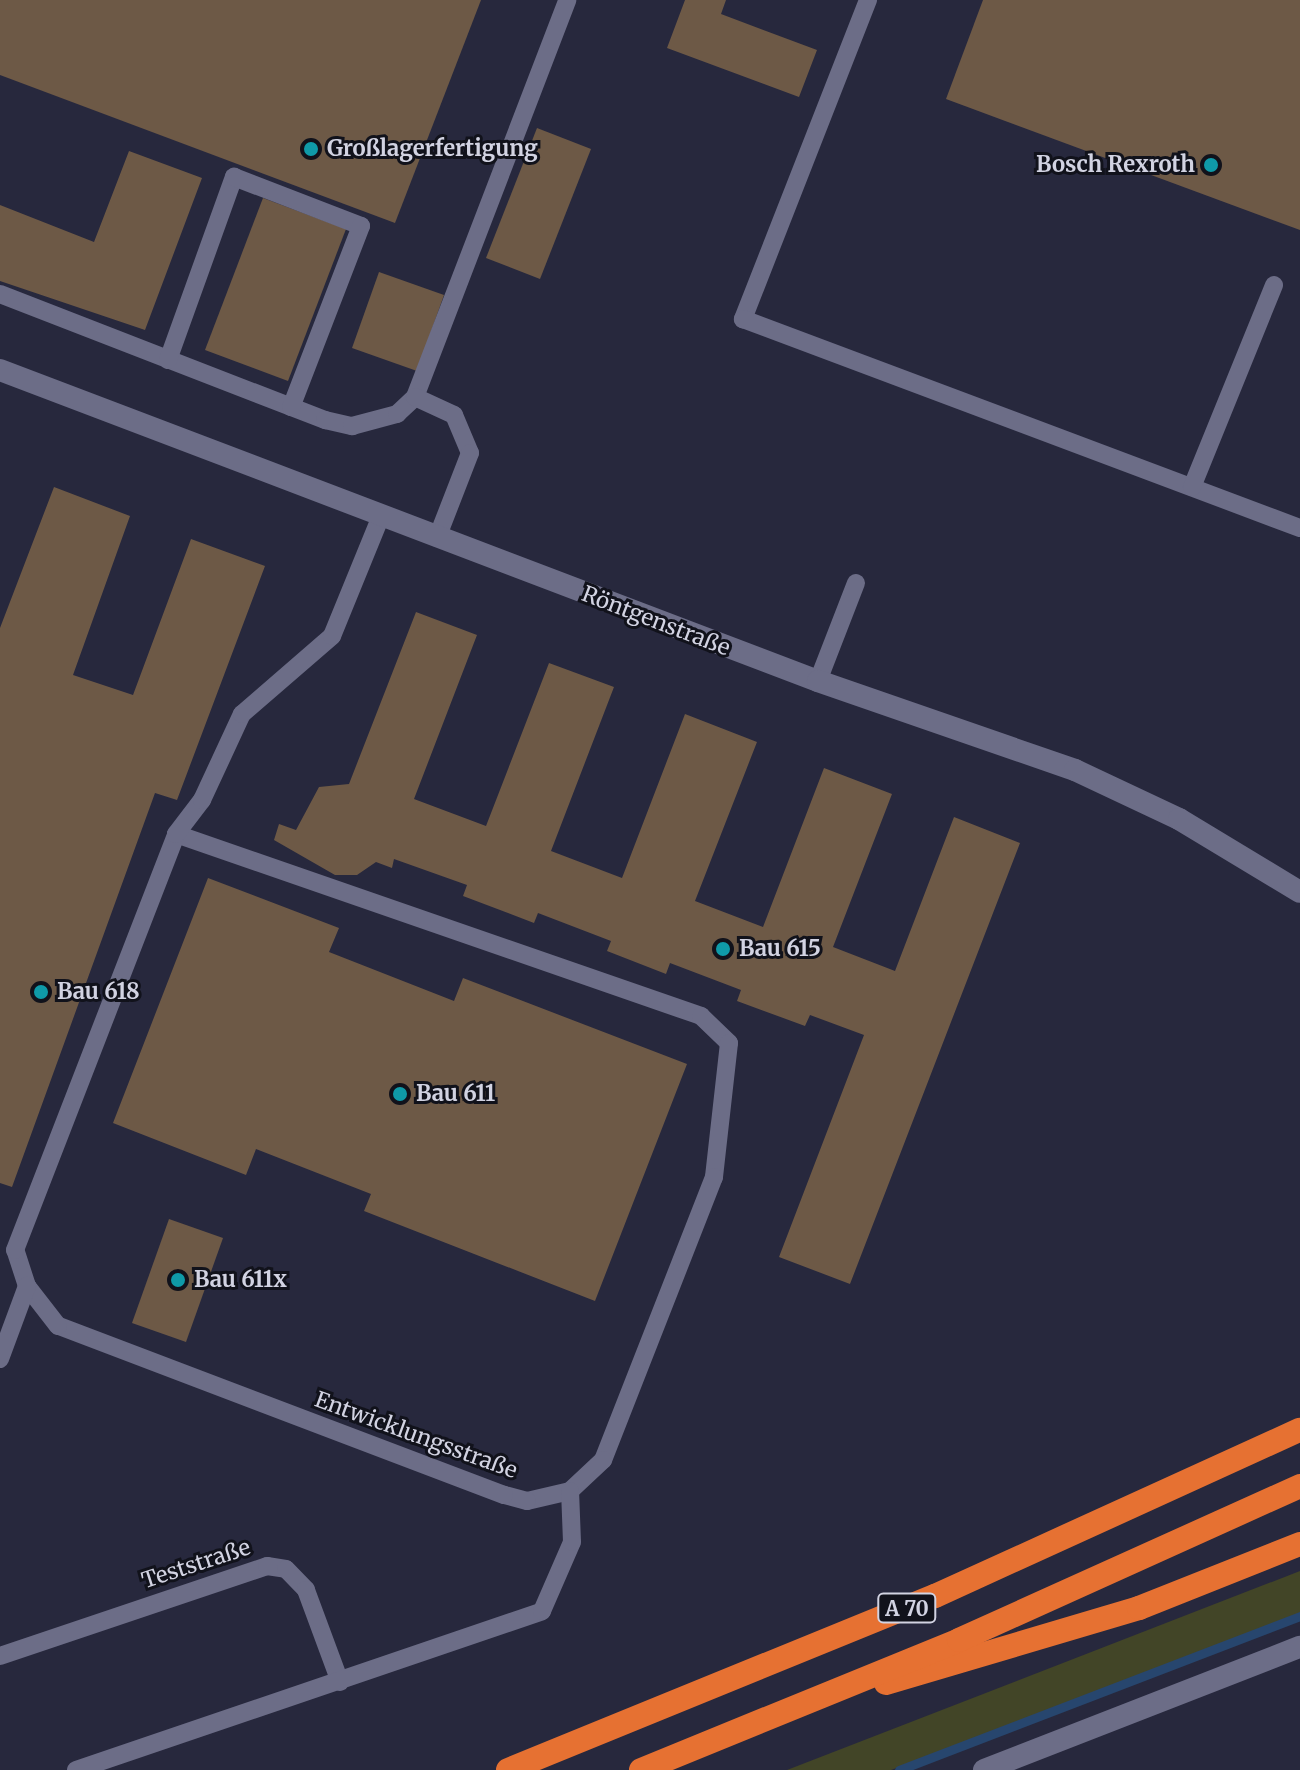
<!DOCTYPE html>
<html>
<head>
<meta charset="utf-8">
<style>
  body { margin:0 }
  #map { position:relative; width:1300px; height:1770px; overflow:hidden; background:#27283d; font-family:Merriweather,serif }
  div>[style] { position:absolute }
  .green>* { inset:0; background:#424527 }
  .stream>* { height:9px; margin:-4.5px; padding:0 4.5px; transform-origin:4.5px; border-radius:4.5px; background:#27466e }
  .building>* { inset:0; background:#6d5946 }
  .service>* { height:18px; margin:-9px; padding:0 9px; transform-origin:9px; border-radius:9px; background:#6c6d87 }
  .minor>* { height:22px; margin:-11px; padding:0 11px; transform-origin:11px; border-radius:11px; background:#6c6d87 }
  .motorway>* { height:24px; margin:-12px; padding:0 12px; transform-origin:12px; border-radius:12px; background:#e67132 }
  .dots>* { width:22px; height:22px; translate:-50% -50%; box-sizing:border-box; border:4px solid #11121b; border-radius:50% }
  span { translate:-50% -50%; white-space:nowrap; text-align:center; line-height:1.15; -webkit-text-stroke:6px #11121b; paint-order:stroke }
  .shield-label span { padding:2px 6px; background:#11121b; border:2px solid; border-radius:6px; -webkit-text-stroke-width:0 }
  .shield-label { font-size:20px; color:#d2d3e2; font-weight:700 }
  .poi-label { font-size:22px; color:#d2d3e2; font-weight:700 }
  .left { translate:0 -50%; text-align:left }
  .right { translate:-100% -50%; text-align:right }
  .street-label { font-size:22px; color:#d2d3e2 }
</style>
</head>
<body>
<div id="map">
  <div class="green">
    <i style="clip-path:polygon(1300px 1571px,1300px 1617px,891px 1770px,787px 1770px)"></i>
  </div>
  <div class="stream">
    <i style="left:899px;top:1770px;width:430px;rotate:-21deg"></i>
  </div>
  <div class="building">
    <i style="clip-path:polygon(0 0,481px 0,395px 223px,0 75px)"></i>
    <i style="clip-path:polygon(685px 0,726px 0,721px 14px,817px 50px,799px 97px,667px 48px)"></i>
    <i style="clip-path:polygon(983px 0,1300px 0,1300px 230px,946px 99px)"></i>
    <i style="clip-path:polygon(537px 128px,591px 149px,540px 279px,486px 258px)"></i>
    <i style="clip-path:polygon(129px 151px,202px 178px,145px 330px,0 281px,0 205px,94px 242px)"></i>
    <i style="clip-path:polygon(263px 198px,346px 229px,288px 381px,205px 350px)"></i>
    <i style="clip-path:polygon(379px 272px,444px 295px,417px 371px,352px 348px)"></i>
    <i style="clip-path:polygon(54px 487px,130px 516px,73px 675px,133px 695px,191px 539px,265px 566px,177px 800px,155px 793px,12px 1187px,0 1183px,0 628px)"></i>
    <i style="clip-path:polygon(416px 612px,477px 635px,414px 799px,486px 826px,549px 663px,614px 687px,551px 851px,622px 878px,685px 714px,757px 742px,695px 901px,763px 927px,824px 768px,892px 794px,833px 947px,895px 971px,954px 817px,1020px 843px,850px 1284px,779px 1257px,864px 1035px,810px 1015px,805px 1026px,737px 1001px,741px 990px,670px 963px,666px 974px,607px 951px,611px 941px,538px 913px,534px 923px,463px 896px,467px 885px,394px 859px,392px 868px,376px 862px,357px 875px,335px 875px,274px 840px,279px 824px,296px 830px,319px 787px,349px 784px)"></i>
    <i style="clip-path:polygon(208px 878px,339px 928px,329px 952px,454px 1001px,463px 978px,687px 1064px,595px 1301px,364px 1211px,371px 1194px,256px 1149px,246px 1175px,113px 1123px)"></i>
    <i style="clip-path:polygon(169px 1219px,223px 1238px,186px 1342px,132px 1323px)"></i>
  </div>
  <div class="service">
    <i style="left:868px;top:0;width:343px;rotate:111.4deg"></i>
    <i style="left:743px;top:319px;width:595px;rotate:20.57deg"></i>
    <i style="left:0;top:294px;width:349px;rotate:21.2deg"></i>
    <i style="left:325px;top:420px;width:28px;rotate:13deg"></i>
    <i style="left:352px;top:426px;width:47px;rotate:-14.9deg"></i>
    <i style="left:397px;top:414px;width:25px;rotate:-43deg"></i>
    <i style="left:415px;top:397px;width:425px;rotate:-69deg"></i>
    <i style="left:168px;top:360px;width:195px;rotate:-70.2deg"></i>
    <i style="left:234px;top:177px;width:136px;rotate:21.1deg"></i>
    <i style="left:361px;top:226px;width:194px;rotate:111.1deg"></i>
    <i style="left:415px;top:397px;width:43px;rotate:24.8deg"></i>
    <i style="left:454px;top:415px;width:41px;rotate:67.2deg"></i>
    <i style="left:470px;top:453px;width:91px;rotate:111.2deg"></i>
    <i style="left:1192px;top:487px;width:218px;rotate:-67.9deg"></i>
    <i style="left:818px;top:681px;width:105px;rotate:-68.8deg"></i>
    <i style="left:176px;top:834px;width:556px;rotate:19.12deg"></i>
    <i style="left:701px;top:1016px;width:39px;rotate:44deg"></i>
    <i style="left:729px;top:1043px;width:135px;rotate:96.4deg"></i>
    <i style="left:714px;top:1177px;width:304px;rotate:111.4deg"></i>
    <i style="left:603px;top:1460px;width:45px;rotate:136.8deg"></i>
    <i style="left:570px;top:1491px;width:44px;rotate:166.9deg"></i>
    <i style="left:527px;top:1501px;width:24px;rotate:-165deg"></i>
    <i style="left:504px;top:1495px;width:477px;rotate:-159.2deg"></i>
    <i style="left:58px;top:1326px;width:51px;rotate:-127.8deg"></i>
    <i style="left:27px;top:1286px;width:38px;rotate:-108deg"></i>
    <i style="left:15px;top:1250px;width:446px;rotate:-68.8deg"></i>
    <i style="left:176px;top:834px;width:43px;rotate:-52.6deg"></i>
    <i style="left:202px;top:800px;width:95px;rotate:-65.1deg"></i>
    <i style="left:242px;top:714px;width:119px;rotate:-40.9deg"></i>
    <i style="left:332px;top:636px;width:130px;rotate:-67.8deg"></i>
    <i style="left:0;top:1359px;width:78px;rotate:-69.7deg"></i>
    <i style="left:0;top:1656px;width:282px;rotate:-18.6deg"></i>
    <i style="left:267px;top:1566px;width:19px;rotate:9deg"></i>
    <i style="left:286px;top:1569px;width:29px;rotate:46deg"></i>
    <i style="left:306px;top:1590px;width:98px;rotate:69.7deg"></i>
    <i style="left:76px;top:1770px;width:492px;rotate:-18.8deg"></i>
    <i style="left:542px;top:1611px;width:75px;rotate:-66.5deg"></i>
    <i style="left:572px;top:1542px;width:51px;rotate:-92.2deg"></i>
  </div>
  <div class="minor">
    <i style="left:0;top:370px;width:875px;rotate:20.82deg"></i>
    <i style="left:818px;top:681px;width:272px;rotate:19.1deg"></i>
    <i style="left:1075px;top:770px;width:115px;rotate:25.2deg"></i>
    <i style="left:1179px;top:819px;width:141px;rotate:31.1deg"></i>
    <i style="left:984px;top:1770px;width:339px;rotate:-21.3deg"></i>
  </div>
  <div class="motorway">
    <i style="left:886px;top:1683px;width:264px;rotate:-16.5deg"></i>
    <i style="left:1139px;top:1608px;width:173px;rotate:-21.7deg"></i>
    <i style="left:508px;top:1770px;width:461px;rotate:-22.2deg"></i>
    <i style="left:935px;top:1596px;width:401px;rotate:-24.5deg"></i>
    <i style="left:641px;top:1770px;width:344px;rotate:-22.2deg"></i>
    <i style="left:959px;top:1640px;width:374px;rotate:-24.3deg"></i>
  </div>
  <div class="dots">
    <i style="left:311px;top:149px;background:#0f9aa8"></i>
    <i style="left:1211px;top:165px;background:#0f9aa8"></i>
    <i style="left:723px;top:949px;background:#0f9aa8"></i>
    <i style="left:41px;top:992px;background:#0f9aa8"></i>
    <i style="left:400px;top:1094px;background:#0f9aa8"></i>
    <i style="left:178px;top:1280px;background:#0f9aa8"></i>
  </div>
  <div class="shield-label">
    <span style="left:907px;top:1608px">A 70</span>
  </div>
  <div class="poi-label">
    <span class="left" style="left:327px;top:149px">Großlagerfertigung</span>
    <span class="right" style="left:1195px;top:165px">Bosch Rexroth</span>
    <span class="left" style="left:739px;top:949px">Bau 615</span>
    <span class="left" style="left:57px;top:992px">Bau 618</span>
    <span class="left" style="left:416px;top:1094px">Bau 611</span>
    <span class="left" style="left:194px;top:1280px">Bau 611x</span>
  </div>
  <div class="street-label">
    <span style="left:656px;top:621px;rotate:21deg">Röntgenstraße</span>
    <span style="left:416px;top:1435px;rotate:20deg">Entwicklungsstraße</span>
    <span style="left:196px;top:1564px;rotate:-18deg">Teststraße</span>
  </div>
</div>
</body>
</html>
